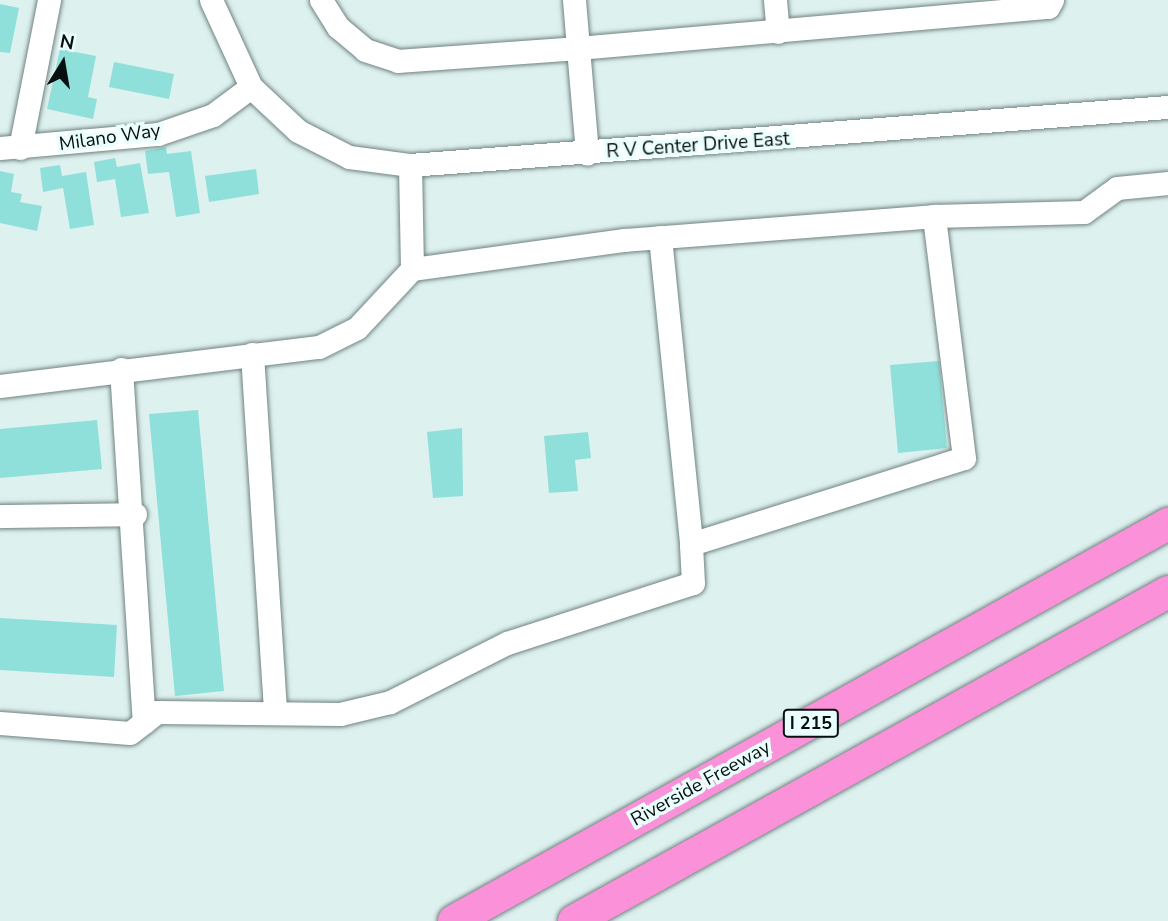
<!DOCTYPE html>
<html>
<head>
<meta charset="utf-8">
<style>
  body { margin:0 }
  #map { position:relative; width:1168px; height:921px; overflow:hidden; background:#ddf1ef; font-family:"Nunito Sans",sans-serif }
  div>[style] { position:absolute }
  .building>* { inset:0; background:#8fe0da }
  .roads { filter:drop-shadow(0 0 2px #708381) drop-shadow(0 0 2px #708381) }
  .minor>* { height:23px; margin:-11.5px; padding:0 11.5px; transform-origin:11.5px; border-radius:11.5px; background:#fff }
  .highway>* { height:32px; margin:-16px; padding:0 16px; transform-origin:16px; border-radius:16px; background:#fb91d8 }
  span { translate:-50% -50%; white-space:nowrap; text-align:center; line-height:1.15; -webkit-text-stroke:7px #eafffd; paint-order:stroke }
  .shield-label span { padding:2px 5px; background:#eafffd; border:2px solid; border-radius:5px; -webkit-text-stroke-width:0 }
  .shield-label { font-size:18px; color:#080f0f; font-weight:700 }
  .street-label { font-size:19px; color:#080f0f }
  .north { position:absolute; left:28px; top:28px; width:70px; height:70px; -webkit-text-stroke:5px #eafffd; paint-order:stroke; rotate:11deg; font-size:19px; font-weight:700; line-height:28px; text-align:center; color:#080f0f }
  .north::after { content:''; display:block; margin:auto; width:24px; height:32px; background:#080f0f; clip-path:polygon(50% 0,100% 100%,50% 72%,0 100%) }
</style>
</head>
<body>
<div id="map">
  <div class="building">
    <i style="clip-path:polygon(0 4px,19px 8px,10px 53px,0 52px)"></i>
    <i style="clip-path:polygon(60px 49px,96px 56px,88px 97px,97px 99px,93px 119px,47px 109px)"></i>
    <i style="clip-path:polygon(114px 62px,174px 74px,169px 99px,109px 87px)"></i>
    <i style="clip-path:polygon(166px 147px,167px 154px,191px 151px,200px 213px,176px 217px,169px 172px,148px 174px,145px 151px)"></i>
    <i style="clip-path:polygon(115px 158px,117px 167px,140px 163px,149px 213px,121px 217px,115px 179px,97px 182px,94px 162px)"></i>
    <i style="clip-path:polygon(60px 165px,62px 176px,86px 172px,94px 225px,70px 229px,63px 188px,43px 192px,40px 168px)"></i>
    <i style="clip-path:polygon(256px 169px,259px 194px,209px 202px,205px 176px)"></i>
    <i style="clip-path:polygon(0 171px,14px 174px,11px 192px,22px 194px,20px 202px,42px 206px,37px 231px,0 223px)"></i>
    <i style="clip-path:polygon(939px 361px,947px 448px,898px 453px,890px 365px)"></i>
    <i style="clip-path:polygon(198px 410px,224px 691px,175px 696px,149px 414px)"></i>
    <i style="clip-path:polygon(97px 420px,102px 469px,0 478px,0 429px)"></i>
    <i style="clip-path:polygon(462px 428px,463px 496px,433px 498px,427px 432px)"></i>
    <i style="clip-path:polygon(588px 432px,591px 458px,575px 460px,578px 491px,549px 493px,544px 436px)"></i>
    <i style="clip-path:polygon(0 618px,117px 625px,114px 677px,0 670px)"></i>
  </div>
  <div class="roads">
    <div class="minor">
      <i style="left:211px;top:0;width:96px;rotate:65.3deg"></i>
      <i style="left:251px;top:87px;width:64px;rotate:43.1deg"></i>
      <i style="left:298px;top:131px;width:57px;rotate:27deg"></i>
      <i style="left:349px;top:157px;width:62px;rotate:7.5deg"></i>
      <i style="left:410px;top:165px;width:760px;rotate:-4.38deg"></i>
      <i style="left:321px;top:0;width:32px;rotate:58deg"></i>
      <i style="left:338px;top:27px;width:35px;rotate:40deg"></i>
      <i style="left:365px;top:50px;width:35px;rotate:18deg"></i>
      <i style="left:398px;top:61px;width:180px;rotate:-4.1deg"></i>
      <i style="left:578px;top:48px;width:106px;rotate:85.1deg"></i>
      <i style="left:574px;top:0;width:48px;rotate:85.2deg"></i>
      <i style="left:578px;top:48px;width:472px;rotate:-5deg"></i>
      <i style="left:1048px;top:7px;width:8px;rotate:-60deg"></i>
      <i style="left:775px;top:0;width:32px;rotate:85deg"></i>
      <i style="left:0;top:148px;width:159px;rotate:-5.1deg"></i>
      <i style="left:158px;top:134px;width:58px;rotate:-19.1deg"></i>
      <i style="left:213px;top:115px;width:47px;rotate:-36.4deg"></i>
      <i style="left:20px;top:148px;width:151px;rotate:-78.9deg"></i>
      <i style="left:660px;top:237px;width:309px;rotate:84.2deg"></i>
      <i style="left:412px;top:269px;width:214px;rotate:-7.8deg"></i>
      <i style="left:624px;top:240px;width:311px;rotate:-4.4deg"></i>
      <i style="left:252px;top:354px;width:356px;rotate:86.3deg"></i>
      <i style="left:121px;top:369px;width:354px;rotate:86.3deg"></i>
      <i style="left:0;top:386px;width:321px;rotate:-7deg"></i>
      <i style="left:319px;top:347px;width:42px;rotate:-26.6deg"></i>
      <i style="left:357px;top:328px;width:81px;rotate:-47deg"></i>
      <i style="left:412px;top:269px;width:104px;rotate:-91.1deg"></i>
      <i style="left:0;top:516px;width:135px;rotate:-0.8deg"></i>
      <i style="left:0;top:723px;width:130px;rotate:4.4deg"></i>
      <i style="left:130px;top:733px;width:34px;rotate:-38deg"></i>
      <i style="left:157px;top:712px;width:183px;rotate:0.6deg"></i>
      <i style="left:340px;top:714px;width:51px;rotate:-13.5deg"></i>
      <i style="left:390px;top:702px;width:131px;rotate:-26.8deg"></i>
      <i style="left:507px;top:643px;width:195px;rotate:-17.9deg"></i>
      <i style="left:693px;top:583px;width:39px;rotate:-93deg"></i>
      <i style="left:691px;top:544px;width:286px;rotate:-17.5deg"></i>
      <i style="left:964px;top:458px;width:244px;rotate:-97.1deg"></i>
      <i style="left:934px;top:216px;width:150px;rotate:-1.5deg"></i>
      <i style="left:1084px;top:212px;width:41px;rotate:-36deg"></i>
      <i style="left:1117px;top:188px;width:51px;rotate:-5.6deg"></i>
    </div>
    <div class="highway">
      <i style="left:454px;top:921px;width:817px;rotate:-29.08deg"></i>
      <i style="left:574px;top:921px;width:679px;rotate:-28.98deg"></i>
    </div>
  </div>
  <div class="shield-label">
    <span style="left:811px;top:723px">I 215</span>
  </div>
  <div class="street-label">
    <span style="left:110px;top:138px;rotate:-8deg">Milano Way</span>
    <span style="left:698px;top:146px;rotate:-4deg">R V Center Drive East</span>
    <span style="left:701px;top:784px;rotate:-29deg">Riverside Freeway</span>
  </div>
  <div class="north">N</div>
</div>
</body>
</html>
